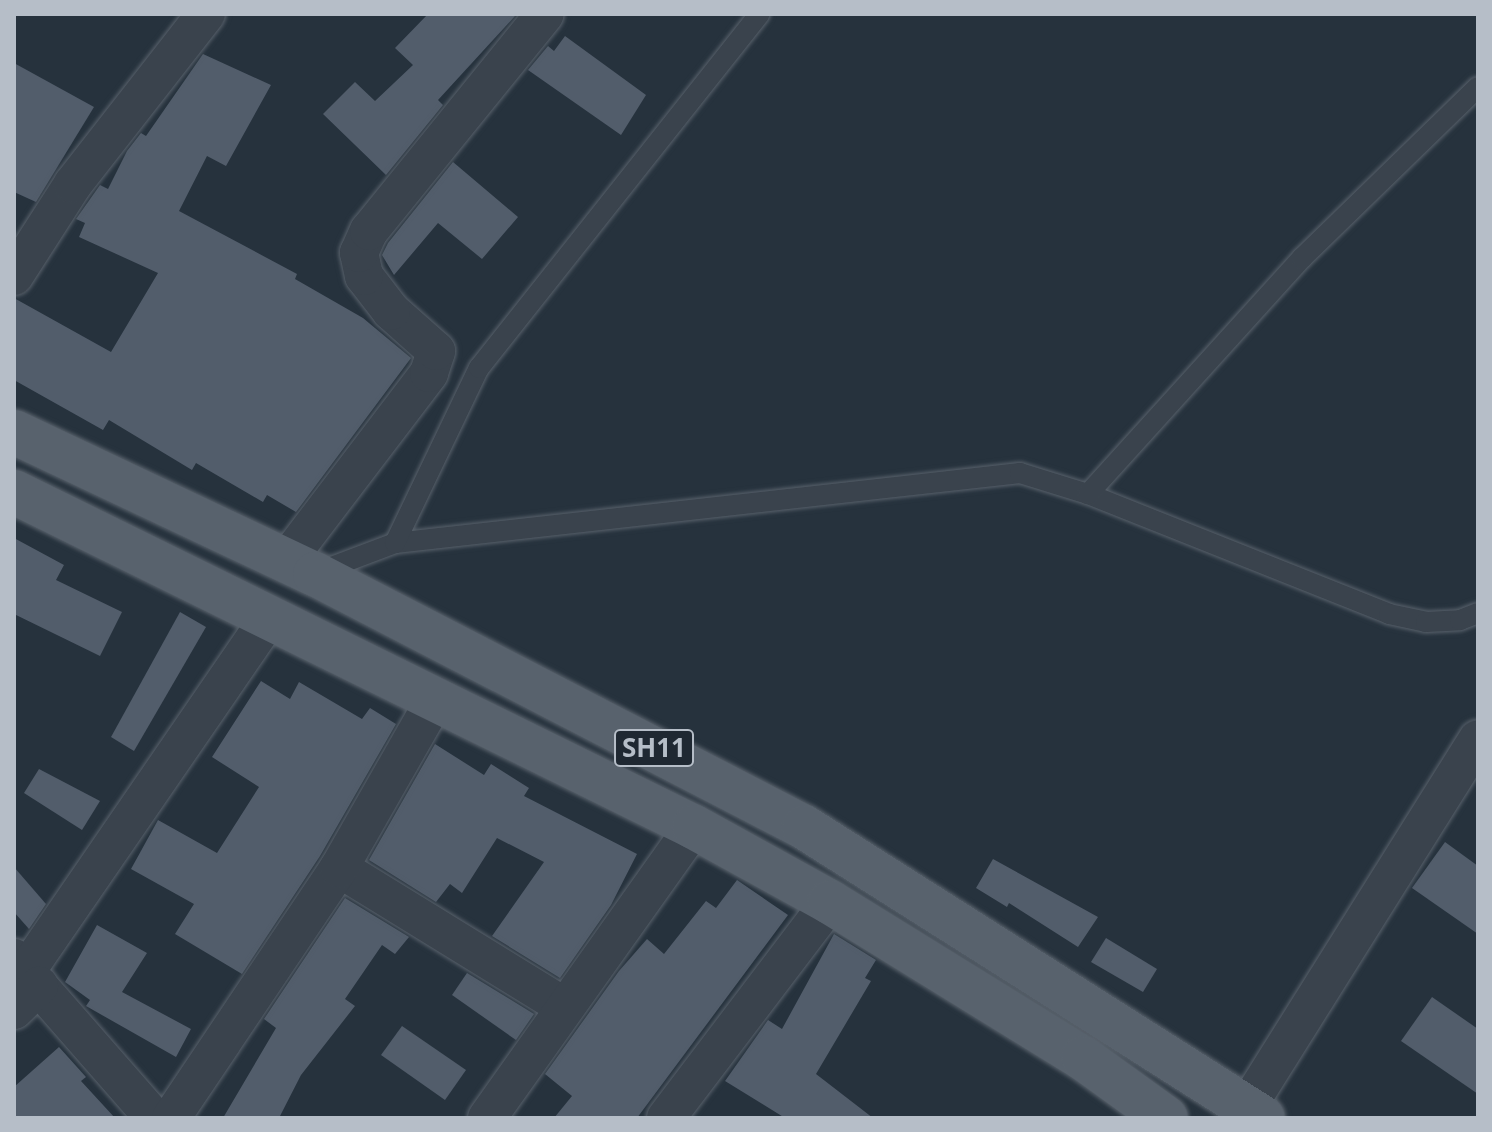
<!DOCTYPE html>
<html>
<head>
<meta charset="utf-8">
<style>
  body { margin:0 }
  #map { position:relative; width:1492px; height:1132px; overflow:hidden; background:#26323d; font-family:"Noto Sans",sans-serif }
  div>[style] { position:absolute }
  .building>* { inset:0; background:#525d6b }
  .roads { filter:drop-shadow(0 0 2px #58616b) drop-shadow(0 0 2px #58616b) }
  .service>* { height:20px; margin:-10px; padding:0 10px; transform-origin:10px; border-radius:10px; background:#3a434d }
  .minor>* { height:38px; margin:-19px; padding:0 19px; transform-origin:19px; border-radius:19px; background:#3a434d }
  .primary>* { height:44px; margin:-22px; padding:0 22px; transform-origin:22px; border-radius:22px; background:#58626d }
  span { translate:-50% -50%; white-space:nowrap; text-align:center; line-height:1.15; -webkit-text-stroke:8px #1f2832; paint-order:stroke }
  .shield-label span { padding:2px 6px; background:#1f2832; border:2px solid; border-radius:6px; -webkit-text-stroke-width:0 }
  .shield-label { font-size:26px; color:#b6bec8; font-weight:700 }
  .frame { position:absolute; inset:0; border:16px solid #b6bec8; pointer-events:none }
</style>
</head>
<body>
<div id="map">
  <div class="building">
    <i style="clip-path:polygon(428px 14px,515px 16px,438px 100px,443px 105px,386px 175px,323px 114px,355px 82px,375px 101px,413px 65px,395px 48px)"></i>
    <i style="clip-path:polygon(565px 36px,646px 95px,621px 135px,528px 70px,548px 46px,554px 51px)"></i>
    <i style="clip-path:polygon(203px 54px,271px 85px,226px 166px,207px 156px,179px 211px,297px 274px,295px 279px,363px 318px,411px 358px,296px 512px,267px 495px,263px 502px,196px 463px,192px 470px,109px 420px,103px 430px,14px 380px,14px 298px,111px 352px,158px 273px,79px 237px,85px 223px,76px 219px,100px 185px,108px 189px,127px 151px,141px 133px,146px 136px)"></i>
    <i style="clip-path:polygon(14px 63px,94px 107px,36px 202px,14px 192px)"></i>
    <i style="clip-path:polygon(453px 162px,518px 217px,482px 259px,438px 223px,394px 275px,382px 255px,388px 243px)"></i>
    <i style="clip-path:polygon(14px 538px,64px 565px,56px 580px,122px 612px,100px 656px,14px 614px)"></i>
    <i style="clip-path:polygon(180px 612px,206px 627px,134px 751px,111px 737px)"></i>
    <i style="clip-path:polygon(261px 681px,290px 699px,299px 682px,362px 719px,370px 708px,396px 724px,320px 856px,242px 974px,175px 934px,194px 904px,131px 869px,158px 820px,217px 853px,259px 787px,212px 757px)"></i>
    <i style="clip-path:polygon(435px 744px,484px 775px,491px 764px,529px 788px,524px 796px,637px 854px,611px 905px,560px 978px,492px 936px,544px 862px,497px 838px,462px 893px,450px 884px,436px 902px,369px 860px)"></i>
    <i style="clip-path:polygon(39px 769px,100px 801px,82px 830px,24px 793px)"></i>
    <i style="clip-path:polygon(1445px 842px,1478px 866px,1478px 934px,1412px 888px)"></i>
    <i style="clip-path:polygon(993px 859px,1098px 917px,1078px 947px,1009px 903px,1007px 907px,976px 888px)"></i>
    <i style="clip-path:polygon(14px 867px,46px 904px,29px 929px,14px 912px)"></i>
    <i style="clip-path:polygon(737px 880px,788px 915px,637px 1118px,554px 1118px,572px 1096px,545px 1074px,619px 971px,647px 939px,664px 954px,706px 901px,716px 908px)"></i>
    <i style="clip-path:polygon(345px 898px,409px 937px,395px 954px,382px 945px,345px 999px,355px 1006px,301px 1075px,279px 1118px,223px 1118px,276px 1028px,264px 1019px)"></i>
    <i style="clip-path:polygon(97px 925px,147px 953px,122px 992px,191px 1029px,176px 1057px,86px 1006px,90px 1000px,65px 982px)"></i>
    <i style="clip-path:polygon(834px 934px,876px 960px,865px 978px,871px 981px,816px 1074px,873px 1118px,785px 1118px,725px 1081px,768px 1020px,782px 1029px)"></i>
    <i style="clip-path:polygon(1106px 938px,1157px 969px,1143px 992px,1091px 962px)"></i>
    <i style="clip-path:polygon(467px 973px,534px 1014px,516px 1040px,452px 995px)"></i>
    <i style="clip-path:polygon(1432px 997px,1478px 1029px,1478px 1094px,1401px 1041px)"></i>
    <i style="clip-path:polygon(402px 1026px,466px 1070px,445px 1100px,381px 1055px)"></i>
    <i style="clip-path:polygon(59px 1047px,86px 1077px,81px 1081px,115px 1118px,14px 1118px,14px 1087px)"></i>
  </div>
  <div class="roads">
    <div class="service">
      <i style="left:1088px;top:494px;width:324px;rotate:21.7deg"></i>
      <i style="left:1389px;top:614px;width:38px;rotate:12deg"></i>
      <i style="left:1426px;top:622px;width:34px;rotate:-3deg"></i>
      <i style="left:1460px;top:620px;width:19px;rotate:-21deg"></i>
      <i style="left:395px;top:543px;width:629px;rotate:-6.39deg"></i>
      <i style="left:1020px;top:473px;width:71px;rotate:17.2deg"></i>
      <i style="left:1088px;top:494px;width:319px;rotate:-47.8deg"></i>
      <i style="left:1302px;top:258px;width:245px;rotate:-44.2deg"></i>
      <i style="left:318px;top:572px;width:82px;rotate:-20.6deg"></i>
      <i style="left:395px;top:543px;width:194px;rotate:-64.4deg"></i>
      <i style="left:479px;top:368px;width:452px;rotate:-51.6deg"></i>
    </div>
    <div class="minor">
      <i style="left:14px;top:276px;width:109px;rotate:-57.3deg"></i>
      <i style="left:73px;top:184px;width:216px;rotate:-52deg"></i>
      <i style="left:286px;top:561px;width:236px;rotate:-52.7deg"></i>
      <i style="left:429px;top:373px;width:23px;rotate:-72deg"></i>
      <i style="left:436px;top:351px;width:60px;rotate:-138.4deg"></i>
      <i style="left:391px;top:311px;width:44px;rotate:-127.6deg"></i>
      <i style="left:364px;top:276px;width:24px;rotate:-102deg"></i>
      <i style="left:359px;top:253px;width:24px;rotate:-66deg"></i>
      <i style="left:369px;top:231px;width:279px;rotate:-51deg"></i>
      <i style="left:339px;top:868px;width:265px;rotate:31.6deg"></i>
      <i style="left:14px;top:958px;width:213px;rotate:48.8deg"></i>
      <i style="left:27px;top:970px;width:424px;rotate:-55.5deg"></i>
      <i style="left:14px;top:1010px;width:35px;rotate:-44deg"></i>
      <i style="left:1247px;top:1107px;width:434px;rotate:-57.9deg"></i>
      <i style="left:171px;top:1118px;width:301px;rotate:-56.1deg"></i>
      <i style="left:339px;top:868px;width:193px;rotate:-60.3deg"></i>
      <i style="left:487px;top:1118px;width:357px;rotate:-54.6deg"></i>
      <i style="left:666px;top:1118px;width:271px;rotate:-52.8deg"></i>
    </div>
    <div class="primary">
      <i style="left:14px;top:432px;width:333px;rotate:25.3deg"></i>
      <i style="left:315px;top:574px;width:551px;rotate:27.36deg"></i>
      <i style="left:804px;top:827px;width:543px;rotate:32.37deg"></i>
      <i style="left:14px;top:492px;width:758px;rotate:26.23deg"></i>
      <i style="left:694px;top:827px;width:155px;rotate:28.9deg"></i>
      <i style="left:830px;top:902px;width:297px;rotate:31.7deg"></i>
      <i style="left:1083px;top:1058px;width:102px;rotate:35.9deg"></i>
    </div>
  </div>
  <div class="shield-label">
    <span style="left:654px;top:748px">SH11</span>
  </div>
  <div class="frame"></div>
</div>
</body>
</html>
